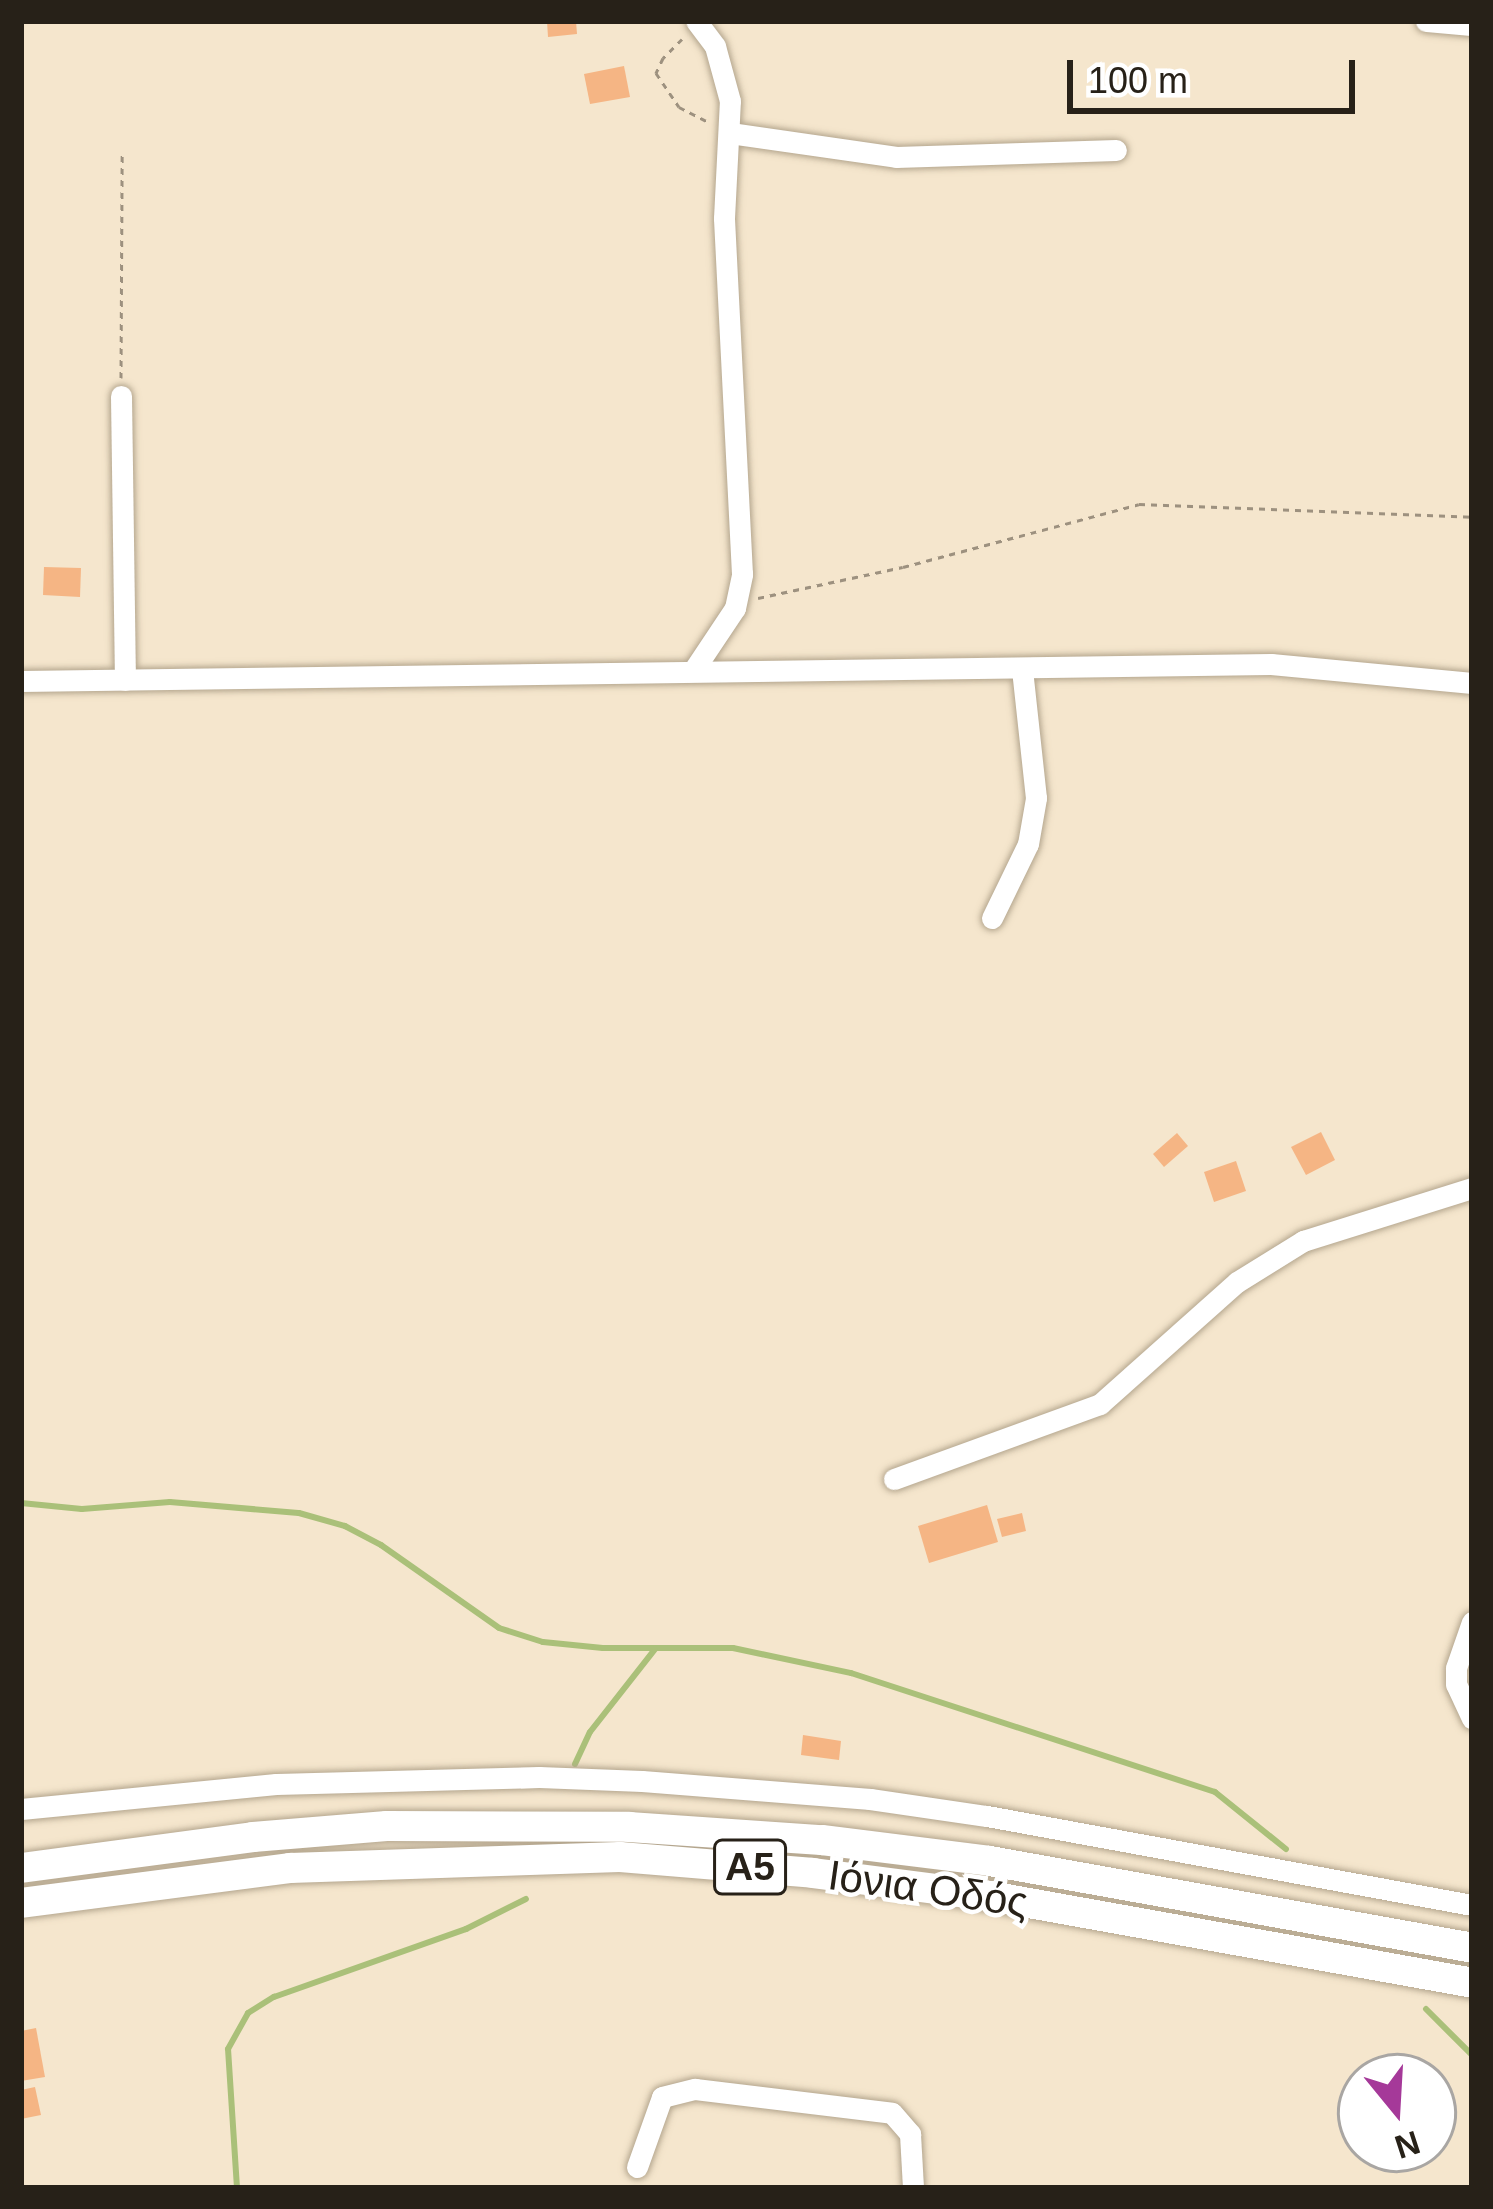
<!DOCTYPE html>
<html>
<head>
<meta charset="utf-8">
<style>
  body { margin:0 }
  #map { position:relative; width:1493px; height:2209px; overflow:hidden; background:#f5e6cd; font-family:Helvetica,sans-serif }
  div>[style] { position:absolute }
  .stream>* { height:6px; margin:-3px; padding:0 3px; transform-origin:3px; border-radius:3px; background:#aac079 }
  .building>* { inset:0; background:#f5b584 }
  .path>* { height:3px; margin-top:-1.5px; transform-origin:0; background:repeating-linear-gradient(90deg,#9d917f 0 6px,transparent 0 12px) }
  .roads { filter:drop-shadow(0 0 3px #b4a68e) drop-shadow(0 0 3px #b4a68e) }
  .minor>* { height:21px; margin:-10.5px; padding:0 10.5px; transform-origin:10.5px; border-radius:10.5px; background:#fff }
  .highway>* { height:30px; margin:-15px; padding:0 15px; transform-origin:15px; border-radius:15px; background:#fff }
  span { translate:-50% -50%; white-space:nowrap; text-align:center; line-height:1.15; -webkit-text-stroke:9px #fff; paint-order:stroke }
  .shield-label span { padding:3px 9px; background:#fff; border:3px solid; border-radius:9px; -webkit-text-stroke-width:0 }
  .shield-label { font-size:39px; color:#272118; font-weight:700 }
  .street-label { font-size:42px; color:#272118 }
  .frame { position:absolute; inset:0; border:24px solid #272118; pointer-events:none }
  .north { position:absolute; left:1337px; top:2053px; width:120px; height:120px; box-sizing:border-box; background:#fff; border:3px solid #a9a6a3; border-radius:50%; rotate:162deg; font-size:33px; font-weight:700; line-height:48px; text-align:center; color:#272118 }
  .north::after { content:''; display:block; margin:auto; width:42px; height:54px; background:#a53999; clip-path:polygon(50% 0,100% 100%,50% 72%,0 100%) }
  .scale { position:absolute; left:1067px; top:60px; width:288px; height:54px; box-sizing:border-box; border:6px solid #272118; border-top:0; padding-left:15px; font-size:36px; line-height:42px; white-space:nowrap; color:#272118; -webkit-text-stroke:9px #fff; paint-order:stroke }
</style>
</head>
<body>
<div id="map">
  <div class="stream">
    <i style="left:21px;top:1503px;width:61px;rotate:5.6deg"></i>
    <i style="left:82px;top:1509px;width:88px;rotate:-4.5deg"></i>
    <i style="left:170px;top:1502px;width:129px;rotate:4.9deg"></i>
    <i style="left:299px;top:1513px;width:48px;rotate:15.8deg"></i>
    <i style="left:345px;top:1526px;width:41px;rotate:27.8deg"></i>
    <i style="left:381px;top:1545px;width:144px;rotate:35.1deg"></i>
    <i style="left:499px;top:1628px;width:46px;rotate:17.7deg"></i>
    <i style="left:543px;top:1642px;width:60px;rotate:5.7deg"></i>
    <i style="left:603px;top:1648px;width:130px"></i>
    <i style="left:733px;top:1648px;width:121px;rotate:12deg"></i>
    <i style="left:851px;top:1673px;width:383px;rotate:18.1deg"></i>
    <i style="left:1215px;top:1792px;width:91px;rotate:38.8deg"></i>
    <i style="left:575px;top:1764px;width:35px;rotate:-65deg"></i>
    <i style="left:590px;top:1732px;width:105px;rotate:-51.9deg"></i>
    <i style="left:1426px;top:2009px;width:65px;rotate:45deg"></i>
    <i style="left:237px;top:2188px;width:139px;rotate:-93.7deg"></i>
    <i style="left:228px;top:2049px;width:41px;rotate:-60.9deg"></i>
    <i style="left:248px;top:2013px;width:31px;rotate:-32deg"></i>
    <i style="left:274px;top:1997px;width:204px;rotate:-19.5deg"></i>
    <i style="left:466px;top:1929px;width:67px;rotate:-26.6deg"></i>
  </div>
  <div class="building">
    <i style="clip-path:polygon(547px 21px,576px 21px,577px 34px,548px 37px)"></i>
    <i style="clip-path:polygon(624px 66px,630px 97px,590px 104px,584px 74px)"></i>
    <i style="clip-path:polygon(44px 567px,81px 568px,80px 597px,43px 595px)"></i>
    <i style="clip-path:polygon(1321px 1132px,1335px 1160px,1306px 1175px,1291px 1147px)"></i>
    <i style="clip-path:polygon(1177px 1133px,1188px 1146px,1164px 1167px,1153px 1154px)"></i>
    <i style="clip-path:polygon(1236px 1161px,1246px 1191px,1214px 1202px,1204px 1172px)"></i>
    <i style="clip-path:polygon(987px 1505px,998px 1542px,929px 1563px,918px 1526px)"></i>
    <i style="clip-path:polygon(1022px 1513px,1026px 1531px,1002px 1537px,997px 1519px)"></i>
    <i style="clip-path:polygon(803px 1735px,841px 1741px,839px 1760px,801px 1755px)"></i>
    <i style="clip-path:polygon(36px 2028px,45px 2077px,21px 2081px,21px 2031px)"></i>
    <i style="clip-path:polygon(35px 2087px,41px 2115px,21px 2119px,21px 2090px)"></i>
  </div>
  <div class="path">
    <i style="left:682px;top:39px;width:27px;rotate:135deg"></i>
    <i style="left:663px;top:58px;width:17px;rotate:115deg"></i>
    <i style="left:656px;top:73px;width:41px;rotate:55.9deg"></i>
    <i style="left:679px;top:107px;width:31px;rotate:27deg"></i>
    <i style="left:121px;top:378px;width:227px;rotate:-89.7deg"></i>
    <i style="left:758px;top:598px;width:148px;rotate:-12.1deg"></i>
    <i style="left:903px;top:567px;width:244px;rotate:-14.9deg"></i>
    <i style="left:1139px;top:504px;width:333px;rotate:2.2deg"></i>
  </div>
  <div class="roads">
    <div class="minor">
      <i style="left:1426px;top:21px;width:46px;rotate:5deg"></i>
      <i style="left:730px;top:133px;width:168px;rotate:8.2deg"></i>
      <i style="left:896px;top:157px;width:220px;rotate:-1.8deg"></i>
      <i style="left:121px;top:396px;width:284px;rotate:89.2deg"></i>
      <i style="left:695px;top:668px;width:72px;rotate:-56.3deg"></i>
      <i style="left:735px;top:608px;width:35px;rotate:-78deg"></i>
      <i style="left:742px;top:574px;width:356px;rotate:-92.9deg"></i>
      <i style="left:724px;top:218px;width:117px;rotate:-87.1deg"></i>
      <i style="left:730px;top:101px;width:57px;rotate:-105.3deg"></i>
      <i style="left:715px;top:46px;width:31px;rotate:-127deg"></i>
      <i style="left:21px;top:681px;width:1250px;rotate:-0.78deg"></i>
      <i style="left:1271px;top:664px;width:202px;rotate:5.4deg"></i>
      <i style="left:992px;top:918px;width:82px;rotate:-64.1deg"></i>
      <i style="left:1028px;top:844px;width:47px;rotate:-80.1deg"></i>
      <i style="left:1036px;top:798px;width:130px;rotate:-96.2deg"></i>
      <i style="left:894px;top:1479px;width:219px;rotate:-20deg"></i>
      <i style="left:1100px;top:1404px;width:183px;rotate:-41.7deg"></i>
      <i style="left:1237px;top:1282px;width:78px;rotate:-31.8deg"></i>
      <i style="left:1303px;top:1241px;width:177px;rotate:-17.4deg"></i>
      <i style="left:1472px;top:1622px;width:49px;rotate:109.2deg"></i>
      <i style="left:1456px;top:1668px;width:16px;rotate:90deg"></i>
      <i style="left:1456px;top:1684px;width:38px;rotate:65deg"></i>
      <i style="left:21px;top:1809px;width:256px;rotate:-5.6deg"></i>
      <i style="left:276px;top:1784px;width:263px;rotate:-1.5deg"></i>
      <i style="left:539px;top:1777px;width:103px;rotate:2.2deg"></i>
      <i style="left:642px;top:1781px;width:229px;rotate:4.5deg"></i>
      <i style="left:870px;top:1799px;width:118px;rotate:8.3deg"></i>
      <i style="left:987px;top:1816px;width:493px;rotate:10.4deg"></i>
      <i style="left:637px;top:2167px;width:74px;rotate:-70.3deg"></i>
      <i style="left:662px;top:2097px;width:34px;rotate:-14deg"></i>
      <i style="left:695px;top:2089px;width:198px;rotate:6.9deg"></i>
      <i style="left:892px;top:2113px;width:28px;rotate:49deg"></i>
      <i style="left:910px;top:2134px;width:54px;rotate:86.8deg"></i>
    </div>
    <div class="highway">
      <i style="left:21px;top:1868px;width:234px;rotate:-7.6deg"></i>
      <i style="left:253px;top:1837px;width:134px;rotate:-4.7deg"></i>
      <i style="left:387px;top:1826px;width:242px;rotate:0.2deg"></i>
      <i style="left:629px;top:1827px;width:193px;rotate:3.9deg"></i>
      <i style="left:822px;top:1840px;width:169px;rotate:7.1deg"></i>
      <i style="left:990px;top:1861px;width:490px;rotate:10.2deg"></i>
      <i style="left:21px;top:1903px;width:271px;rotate:-7.4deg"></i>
      <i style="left:290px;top:1868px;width:330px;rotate:-1.9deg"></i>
      <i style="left:620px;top:1857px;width:194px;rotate:4.7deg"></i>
      <i style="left:813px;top:1873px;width:178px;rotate:7.4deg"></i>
      <i style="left:990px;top:1896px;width:490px;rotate:10.2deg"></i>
    </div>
  </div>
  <div class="shield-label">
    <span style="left:750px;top:1867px">Α5</span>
  </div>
  <div class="street-label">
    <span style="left:928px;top:1889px;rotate:8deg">Ιόνια Οδός</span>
  </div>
  <div class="frame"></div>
  <div class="north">N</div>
  <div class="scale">100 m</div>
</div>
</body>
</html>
